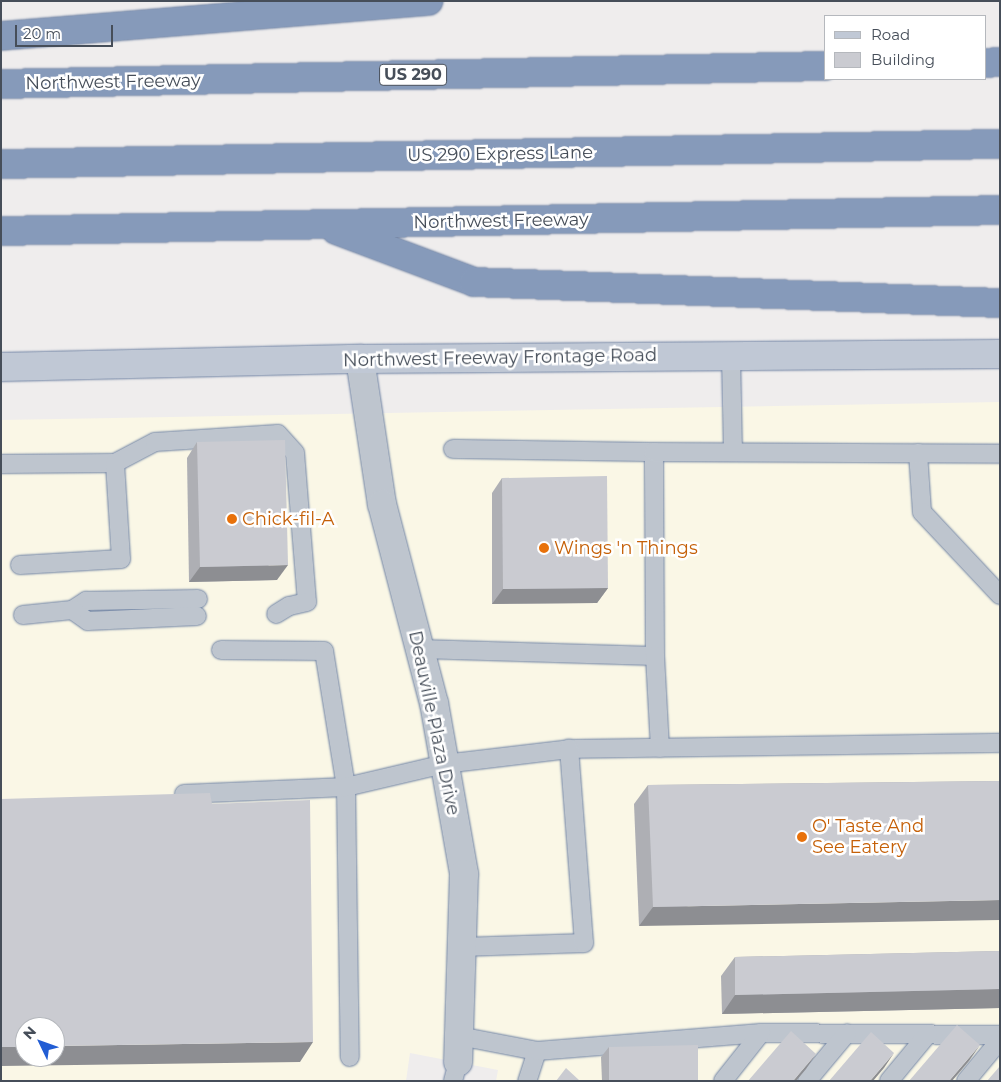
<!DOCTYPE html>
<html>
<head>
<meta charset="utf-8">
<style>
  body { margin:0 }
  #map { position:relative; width:1001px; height:1082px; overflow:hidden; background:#efeded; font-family:Montserrat,sans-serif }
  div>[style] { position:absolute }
  .commercial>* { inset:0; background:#faf7e6 }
  .roads { filter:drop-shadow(0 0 1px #7285a5) drop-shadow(0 0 1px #7285a5) }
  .service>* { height:18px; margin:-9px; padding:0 9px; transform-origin:9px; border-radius:9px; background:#bec5ce }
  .minor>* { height:28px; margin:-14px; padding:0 14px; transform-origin:14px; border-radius:14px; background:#bec5ce }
  .secondary>* { height:28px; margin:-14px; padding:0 14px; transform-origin:14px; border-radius:14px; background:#c0c8d5 }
  .motorway>* { height:28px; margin:-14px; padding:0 14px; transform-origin:14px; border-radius:14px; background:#869aba }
  .wall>* { inset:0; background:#aeafb4 }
  .shaded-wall>* { inset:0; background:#8d8e92 }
  .building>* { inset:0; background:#cacbd1 }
  .dots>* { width:14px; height:14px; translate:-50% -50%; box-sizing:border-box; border:2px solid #fff; border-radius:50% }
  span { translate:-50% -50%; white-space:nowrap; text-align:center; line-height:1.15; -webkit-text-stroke:5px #fff; paint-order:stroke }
  .shield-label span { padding:1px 4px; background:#fff; border:1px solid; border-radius:4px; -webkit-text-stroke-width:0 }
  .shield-label { font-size:16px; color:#464e59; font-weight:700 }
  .street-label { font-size:18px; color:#464e59 }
  .food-label { font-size:18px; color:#c56008 }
  .left { translate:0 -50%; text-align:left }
  .frame { position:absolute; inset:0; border:2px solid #464e59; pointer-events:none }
  .legend { position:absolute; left:824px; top:15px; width:162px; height:65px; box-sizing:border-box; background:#fff; border:1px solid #b5b8bd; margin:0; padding:6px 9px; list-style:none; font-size:15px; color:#464e59 }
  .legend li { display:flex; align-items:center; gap:10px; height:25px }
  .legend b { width:25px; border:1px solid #b5b8bd }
  .north { position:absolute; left:15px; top:1017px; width:50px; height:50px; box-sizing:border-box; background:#fff; border:1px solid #b5b8bd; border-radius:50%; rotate:312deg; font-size:14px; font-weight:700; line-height:20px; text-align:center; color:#464e59 }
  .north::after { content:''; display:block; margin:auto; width:18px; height:22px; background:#225dd4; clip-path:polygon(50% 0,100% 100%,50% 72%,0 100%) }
  .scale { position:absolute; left:15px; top:25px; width:98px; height:22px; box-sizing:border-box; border:2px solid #464e59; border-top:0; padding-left:6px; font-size:15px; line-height:18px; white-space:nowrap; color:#464e59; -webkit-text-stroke:4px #fff; paint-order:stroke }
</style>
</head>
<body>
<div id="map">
  <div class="commercial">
    <i style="clip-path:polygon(evenodd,1000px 402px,1000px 1081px,496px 1081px,498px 1070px,410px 1053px,406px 1081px,1px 1081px,1px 420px,1000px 402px,25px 1027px,55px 1027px,55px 1057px,25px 1057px,25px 1027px)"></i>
  </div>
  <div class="roads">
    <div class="service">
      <i style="left:731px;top:356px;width:96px;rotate:88.8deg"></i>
      <i style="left:453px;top:449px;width:201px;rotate:0.9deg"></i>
      <i style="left:918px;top:453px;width:59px;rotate:86.1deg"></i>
      <i style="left:922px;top:512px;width:114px;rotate:46.8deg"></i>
      <i style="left:1px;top:464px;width:114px;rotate:-0.5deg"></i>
      <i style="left:115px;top:463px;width:45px;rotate:-27.7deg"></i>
      <i style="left:155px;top:442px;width:123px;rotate:-3.7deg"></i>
      <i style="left:278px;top:434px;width:25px;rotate:48deg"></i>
      <i style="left:295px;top:453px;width:149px;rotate:85.4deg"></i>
      <i style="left:307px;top:602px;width:18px;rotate:167deg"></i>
      <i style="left:289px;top:606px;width:15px;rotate:148deg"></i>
      <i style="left:20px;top:565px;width:101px;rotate:-3.4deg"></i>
      <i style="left:121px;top:559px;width:96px;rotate:-93.6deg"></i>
      <i style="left:72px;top:610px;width:17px;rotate:-33deg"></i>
      <i style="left:86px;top:601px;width:112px;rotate:-1deg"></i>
      <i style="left:23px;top:615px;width:49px;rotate:-5.8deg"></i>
      <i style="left:72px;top:610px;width:19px;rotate:35deg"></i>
      <i style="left:88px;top:621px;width:109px;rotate:-2.6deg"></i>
      <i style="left:420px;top:649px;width:235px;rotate:1.7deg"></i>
      <i style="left:655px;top:656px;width:204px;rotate:-90.3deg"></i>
      <i style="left:654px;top:452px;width:346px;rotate:0.3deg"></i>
      <i style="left:221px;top:650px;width:103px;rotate:0.6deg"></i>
      <i style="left:324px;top:651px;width:138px;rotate:80.8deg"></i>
      <i style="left:346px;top:787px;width:270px;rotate:89.2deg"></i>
      <i style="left:655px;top:656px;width:92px;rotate:86.9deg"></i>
      <i style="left:184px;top:794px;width:162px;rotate:-2.5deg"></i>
      <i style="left:346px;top:787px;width:101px;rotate:-13.2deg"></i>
      <i style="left:444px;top:764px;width:126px;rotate:-6.8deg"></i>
      <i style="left:569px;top:749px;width:431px;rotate:-0.8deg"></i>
      <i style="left:462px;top:947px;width:122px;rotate:-1.9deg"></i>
      <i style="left:584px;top:943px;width:195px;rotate:-94.4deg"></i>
      <i style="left:761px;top:1033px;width:239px;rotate:0.5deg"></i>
      <i style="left:459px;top:1036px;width:79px;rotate:10.9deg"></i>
      <i style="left:537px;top:1051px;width:32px;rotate:108deg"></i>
      <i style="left:537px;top:1051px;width:225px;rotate:-4.6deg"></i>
      <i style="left:761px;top:1033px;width:61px;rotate:128.4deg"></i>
      <i style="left:453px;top:1081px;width:20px;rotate:-75deg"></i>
      <i style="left:807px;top:1081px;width:62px;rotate:-50.2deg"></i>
      <i style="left:889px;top:1081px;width:61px;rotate:-50.3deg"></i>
      <i style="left:966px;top:1081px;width:53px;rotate:-50.3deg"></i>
    </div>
    <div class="minor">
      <i style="left:360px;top:359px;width:147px;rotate:81.4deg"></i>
      <i style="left:382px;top:504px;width:206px;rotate:75.4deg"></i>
      <i style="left:434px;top:703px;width:174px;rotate:80deg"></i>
      <i style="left:464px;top:874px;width:188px;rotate:91.8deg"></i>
    </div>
    <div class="secondary">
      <i style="left:1px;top:367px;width:359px;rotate:-1.3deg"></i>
      <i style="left:360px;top:359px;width:640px;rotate:-0.45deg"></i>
    </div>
    <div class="motorway">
      <i style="left:1px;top:36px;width:429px;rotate:-4.7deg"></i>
      <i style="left:985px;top:63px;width:15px;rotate:-4deg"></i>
      <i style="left:1px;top:84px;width:824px;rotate:-1.25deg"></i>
      <i style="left:1px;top:164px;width:999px;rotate:-1.15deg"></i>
      <i style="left:336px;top:230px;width:147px;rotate:20.6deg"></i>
      <i style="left:474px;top:282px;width:526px;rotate:2.29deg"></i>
      <i style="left:1px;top:231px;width:999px;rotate:-1.2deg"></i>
    </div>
  </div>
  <div class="wall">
    <i style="clip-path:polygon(197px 442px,277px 580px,189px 582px,187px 458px)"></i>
    <i style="clip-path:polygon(502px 478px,608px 588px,597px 603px,492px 604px,492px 493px)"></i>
    <i style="clip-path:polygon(1000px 781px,639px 926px,634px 804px,648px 785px)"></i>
    <i style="clip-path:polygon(1000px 951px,1000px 1008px,722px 1014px,721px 976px,735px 957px)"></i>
    <i style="clip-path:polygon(609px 1047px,698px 1081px,602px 1081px,601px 1057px)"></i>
  </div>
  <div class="shaded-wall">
    <i style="clip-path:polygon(288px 565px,277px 580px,189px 582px,200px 567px)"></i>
    <i style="clip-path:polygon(608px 588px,597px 603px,492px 604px,503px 589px)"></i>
    <i style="clip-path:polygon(1000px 900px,1000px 920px,639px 926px,653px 907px)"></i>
    <i style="clip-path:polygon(1000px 989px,1000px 1008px,722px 1014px,735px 995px)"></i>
    <i style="clip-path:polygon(313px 1042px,300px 1062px,1px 1066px,1px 1047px,25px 1047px,25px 1057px,55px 1057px,55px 1046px)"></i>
    <i style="clip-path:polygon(980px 1045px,969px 1061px,952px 1081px,949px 1081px)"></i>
    <i style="clip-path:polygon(894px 1053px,884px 1068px,873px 1081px,870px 1081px)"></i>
    <i style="clip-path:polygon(816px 1054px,806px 1069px,796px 1081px,793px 1081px)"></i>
  </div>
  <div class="building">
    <i style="clip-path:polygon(285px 440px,288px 565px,200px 567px,197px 442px)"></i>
    <i style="clip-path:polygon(607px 476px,608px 588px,503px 589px,502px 478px)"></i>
    <i style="clip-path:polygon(1000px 781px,1000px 900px,653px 907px,648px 785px)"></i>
    <i style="clip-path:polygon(210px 793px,212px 804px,310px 800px,313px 1042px,55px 1046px,55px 1027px,25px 1027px,25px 1047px,1px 1047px,1px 799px)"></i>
    <i style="clip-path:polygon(1000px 951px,1000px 989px,735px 995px,735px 957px)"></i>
    <i style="clip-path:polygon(957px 1025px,980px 1045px,949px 1081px,909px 1081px)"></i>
    <i style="clip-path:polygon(791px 1031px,816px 1054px,793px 1081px,748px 1081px)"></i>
    <i style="clip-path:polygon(871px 1032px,894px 1053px,870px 1081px,829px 1081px)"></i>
    <i style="clip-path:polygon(698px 1045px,698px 1081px,609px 1081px,609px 1047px)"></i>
    <i style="clip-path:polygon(1000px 1066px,1000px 1081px,987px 1081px)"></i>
    <i style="clip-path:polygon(566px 1068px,580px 1081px,556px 1081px)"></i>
  </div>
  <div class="dots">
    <i style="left:232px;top:519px;background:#e8710a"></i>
    <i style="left:544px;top:548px;background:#e8710a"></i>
    <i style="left:802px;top:837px;background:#e8710a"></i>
  </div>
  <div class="shield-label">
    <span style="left:413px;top:75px">US 290</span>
  </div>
  <div class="street-label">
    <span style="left:113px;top:82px;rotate:-1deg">Northwest Freeway</span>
    <span style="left:500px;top:154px;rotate:-1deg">US 290 Express Lane</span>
    <span style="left:501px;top:221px;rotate:-1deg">Northwest Freeway</span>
    <span style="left:500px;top:358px;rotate:-1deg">Northwest Freeway Frontage Road</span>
    <span style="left:434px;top:723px;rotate:78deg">Deauville Plaza Drive</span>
  </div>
  <div class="food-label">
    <span class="left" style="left:242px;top:519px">Chick-fil-A</span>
    <span class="left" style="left:554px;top:548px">Wings 'n Things</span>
    <span class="left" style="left:812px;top:837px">O' Taste And<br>See Eatery</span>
  </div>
  <div class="frame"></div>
  <ul class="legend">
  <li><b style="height:6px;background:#c0c8d5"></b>Road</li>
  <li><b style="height:14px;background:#cacbd1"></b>Building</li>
  </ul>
  <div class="north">N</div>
  <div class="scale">20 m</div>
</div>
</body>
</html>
